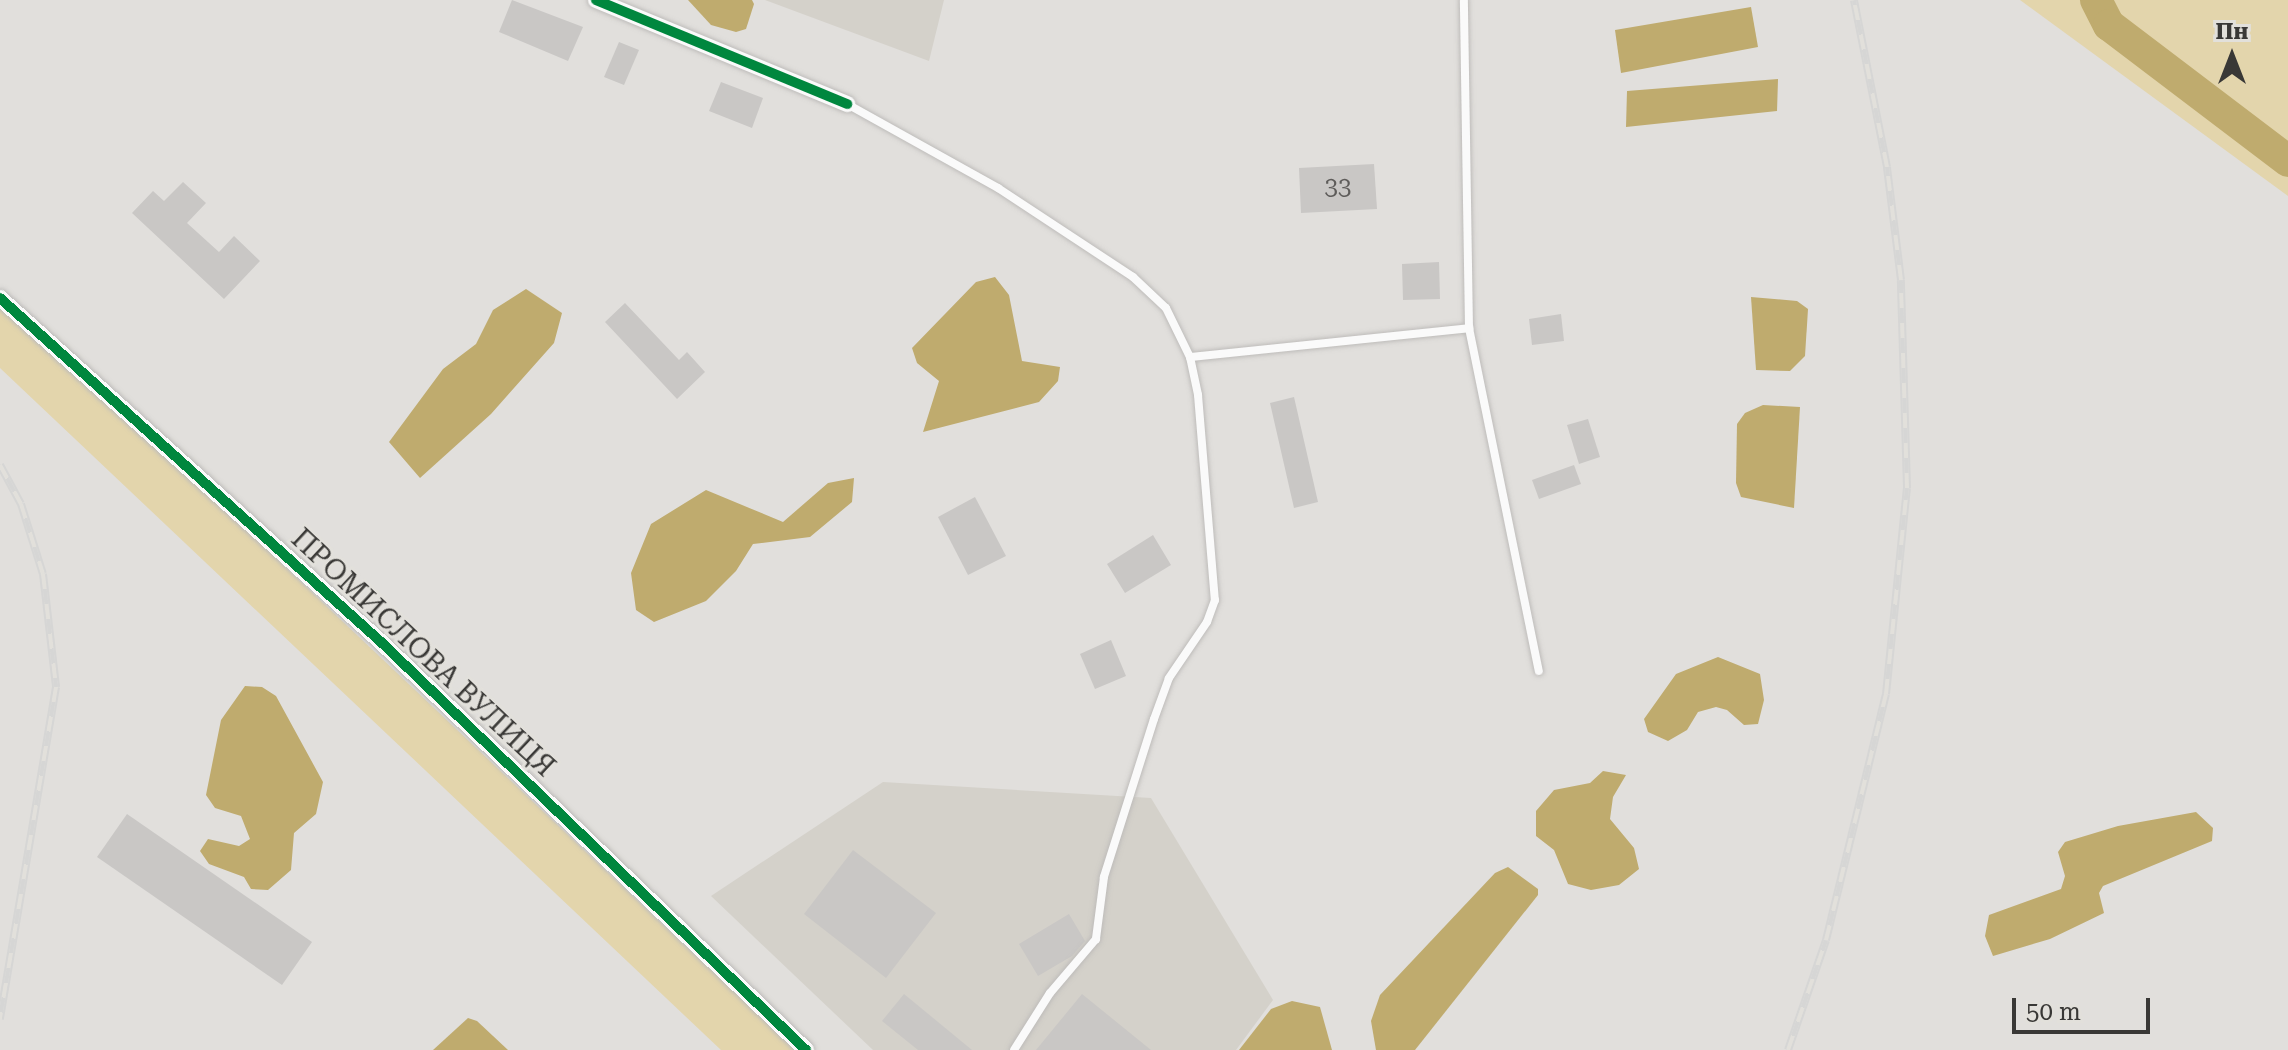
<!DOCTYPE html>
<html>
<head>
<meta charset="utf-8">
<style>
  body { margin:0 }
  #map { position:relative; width:2288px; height:1050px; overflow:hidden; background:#e1dfdc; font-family:"Roboto Serif",serif }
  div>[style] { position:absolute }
  .built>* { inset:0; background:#d4d1ca }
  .green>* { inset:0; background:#e3d5ac }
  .water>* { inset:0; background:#bfab6e }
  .river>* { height:32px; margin:-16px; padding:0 16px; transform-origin:16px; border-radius:16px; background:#bfab6e }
  .building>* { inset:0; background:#c9c7c5 }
  .roads { filter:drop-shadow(0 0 2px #bebcba) drop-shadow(0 0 2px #bebcba) }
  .lane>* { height:8px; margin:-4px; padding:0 4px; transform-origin:4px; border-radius:4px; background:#fafafa }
  .street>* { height:16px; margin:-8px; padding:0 8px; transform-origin:8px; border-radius:8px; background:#fafafa }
  .rail>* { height:8px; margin-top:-4px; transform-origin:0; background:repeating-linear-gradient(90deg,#e2e0db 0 15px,#d6d6d5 0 30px); box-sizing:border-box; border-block:2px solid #d6d6d5 }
  .cycleway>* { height:10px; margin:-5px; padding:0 5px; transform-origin:5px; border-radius:5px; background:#00873e }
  span { translate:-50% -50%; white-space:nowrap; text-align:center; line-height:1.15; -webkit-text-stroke:6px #e2e0db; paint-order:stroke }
  .number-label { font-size:24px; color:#5e5c5a }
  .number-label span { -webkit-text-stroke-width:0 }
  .street-label { font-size:28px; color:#393836 }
  .north { position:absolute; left:2192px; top:16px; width:80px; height:80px; -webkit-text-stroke:6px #e2e0db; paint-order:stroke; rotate:0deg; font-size:22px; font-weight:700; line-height:32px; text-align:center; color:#393836 }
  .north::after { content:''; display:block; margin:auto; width:28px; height:36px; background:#393836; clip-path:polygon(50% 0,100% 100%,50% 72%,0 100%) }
  .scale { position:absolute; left:2012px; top:998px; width:138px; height:36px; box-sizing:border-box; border:4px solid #393836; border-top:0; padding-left:10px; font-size:24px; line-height:28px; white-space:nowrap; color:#393836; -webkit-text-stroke:6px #e2e0db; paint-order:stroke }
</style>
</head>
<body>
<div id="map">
  <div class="built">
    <i style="clip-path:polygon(765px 0,944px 0,929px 61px)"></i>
    <i style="clip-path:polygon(883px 782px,1151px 798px,1273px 1000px,1236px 1050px,873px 1050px,711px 896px)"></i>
  </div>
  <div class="green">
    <i style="clip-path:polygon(2020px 0,2288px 0,2288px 196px)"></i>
    <i style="clip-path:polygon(0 297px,771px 1027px,797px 1050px,721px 1050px,0 368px)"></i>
  </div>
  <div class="water">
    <i style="clip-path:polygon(688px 0,752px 0,754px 4px,746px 29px,736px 32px,711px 25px)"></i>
    <i style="clip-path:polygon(1751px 7px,1758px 47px,1621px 73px,1615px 30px)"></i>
    <i style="clip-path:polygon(1778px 79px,1777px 111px,1626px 127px,1627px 91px)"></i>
    <i style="clip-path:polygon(995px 277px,1009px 295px,1022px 361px,1060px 367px,1058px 381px,1039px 402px,923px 432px,939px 381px,917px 363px,912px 348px,976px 282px)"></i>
    <i style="clip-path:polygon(526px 289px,562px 313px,554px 343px,491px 414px,420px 478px,389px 442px,443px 369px,476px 344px,493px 310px)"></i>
    <i style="clip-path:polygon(1751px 297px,1797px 301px,1808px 309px,1805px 356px,1790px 371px,1756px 370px)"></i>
    <i style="clip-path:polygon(1763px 405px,1800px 407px,1794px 508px,1741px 497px,1736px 483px,1737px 424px,1745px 413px)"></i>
    <i style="clip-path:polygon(854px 478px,852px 502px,810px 537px,753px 544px,736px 571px,706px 601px,654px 622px,636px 610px,631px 573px,651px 524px,706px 490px,783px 522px,828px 483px)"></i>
    <i style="clip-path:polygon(1718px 657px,1760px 674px,1764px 700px,1758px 724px,1744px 725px,1727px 710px,1716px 707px,1698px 712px,1687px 730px,1668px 741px,1648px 732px,1644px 719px,1676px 674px)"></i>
    <i style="clip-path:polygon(245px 686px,262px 687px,276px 696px,323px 782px,316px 814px,294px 833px,291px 870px,268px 890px,251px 889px,244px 877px,209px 864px,200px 851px,208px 839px,239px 846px,250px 839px,241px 816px,215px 808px,206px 795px,221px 720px)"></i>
    <i style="clip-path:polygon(1603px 771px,1626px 775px,1613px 797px,1610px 819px,1634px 848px,1639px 869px,1619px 885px,1591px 890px,1568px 884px,1554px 850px,1536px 836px,1536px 811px,1554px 790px,1590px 783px)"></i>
    <i style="clip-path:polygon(2196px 812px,2213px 828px,2212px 841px,2103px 886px,2099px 893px,2104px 913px,2050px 939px,1993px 956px,1985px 936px,1989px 915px,2061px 889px,2065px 876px,2058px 852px,2065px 842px,2118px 826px)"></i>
    <i style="clip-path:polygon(1508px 867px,1538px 889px,1538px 895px,1415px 1050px,1376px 1050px,1371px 1021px,1380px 995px,1495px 873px)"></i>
    <i style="clip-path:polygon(1292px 1001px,1320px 1007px,1332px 1050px,1239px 1050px,1271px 1009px)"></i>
    <i style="clip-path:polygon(468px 1018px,477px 1021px,508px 1050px,433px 1050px)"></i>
  </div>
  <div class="river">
    <i style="left:2096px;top:0;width:28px;rotate:63deg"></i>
    <i style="left:2109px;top:25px;width:225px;rotate:37.2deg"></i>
  </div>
  <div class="building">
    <i style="clip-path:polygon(512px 0,583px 27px,568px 61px,499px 32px)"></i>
    <i style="clip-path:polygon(619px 42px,639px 50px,624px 85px,604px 77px)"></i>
    <i style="clip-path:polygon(721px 82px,763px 98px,752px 128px,709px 111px)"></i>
    <i style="clip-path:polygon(1374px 164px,1377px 209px,1301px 213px,1299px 168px)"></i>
    <i style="clip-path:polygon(183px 182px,206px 203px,187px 223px,219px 252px,234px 236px,260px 261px,224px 299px,132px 213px,153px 191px,164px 201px)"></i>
    <i style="clip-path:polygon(1439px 262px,1440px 299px,1403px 300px,1402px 264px)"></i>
    <i style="clip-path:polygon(625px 303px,679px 360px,687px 352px,705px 372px,677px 399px,605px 322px)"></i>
    <i style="clip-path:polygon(1561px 314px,1564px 341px,1532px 345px,1529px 319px)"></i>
    <i style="clip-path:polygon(1294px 397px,1318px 502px,1294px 508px,1270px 403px)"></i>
    <i style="clip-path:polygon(1588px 419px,1600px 457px,1579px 464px,1567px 425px)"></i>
    <i style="clip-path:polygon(1574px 465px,1581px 484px,1539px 499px,1532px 480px)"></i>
    <i style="clip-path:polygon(975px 497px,1006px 556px,968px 575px,938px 517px)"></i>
    <i style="clip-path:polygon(1153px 535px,1171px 565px,1125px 593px,1107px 564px)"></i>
    <i style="clip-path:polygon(1111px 640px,1126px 676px,1095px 689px,1080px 654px)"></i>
    <i style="clip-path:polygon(127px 814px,312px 942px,282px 985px,97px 857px)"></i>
    <i style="clip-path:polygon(853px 850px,936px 913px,886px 978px,804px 914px)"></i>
    <i style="clip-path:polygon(1069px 914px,1085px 941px,1072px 956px,1038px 976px,1019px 944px)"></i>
    <i style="clip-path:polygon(904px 994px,972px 1050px,918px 1050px,882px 1021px)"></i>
    <i style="clip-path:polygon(1082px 994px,1151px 1050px,1036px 1050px)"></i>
  </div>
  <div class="roads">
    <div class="lane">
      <i style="left:847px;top:104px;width:173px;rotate:29.1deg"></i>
      <i style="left:998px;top:188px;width:162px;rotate:33.4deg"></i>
      <i style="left:1133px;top:277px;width:45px;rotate:43.2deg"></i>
      <i style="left:1166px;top:308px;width:55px;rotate:63.9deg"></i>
      <i style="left:1190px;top:357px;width:39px;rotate:78deg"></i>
      <i style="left:1198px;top:395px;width:206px;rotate:85.3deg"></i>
      <i style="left:1215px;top:600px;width:23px;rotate:110deg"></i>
      <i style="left:1207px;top:622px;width:68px;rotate:124.2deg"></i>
      <i style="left:1169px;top:678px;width:44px;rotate:110.1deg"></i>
      <i style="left:1154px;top:719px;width:166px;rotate:107.6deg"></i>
      <i style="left:1104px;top:877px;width:63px;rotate:97.4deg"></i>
      <i style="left:1096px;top:939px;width:71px;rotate:130.4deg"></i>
      <i style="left:1050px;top:993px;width:67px;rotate:122.3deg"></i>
      <i style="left:1469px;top:328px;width:350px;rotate:78.5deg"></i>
      <i style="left:1190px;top:357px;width:281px;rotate:-5.9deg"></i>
      <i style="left:1469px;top:328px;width:328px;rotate:-90.9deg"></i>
    </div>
    <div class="street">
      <i style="left:596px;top:0;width:272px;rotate:22.5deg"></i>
      <i style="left:0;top:298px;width:513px;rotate:42.08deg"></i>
      <i style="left:381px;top:642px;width:589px;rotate:43.83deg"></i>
    </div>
  </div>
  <div class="rail">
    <i style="left:0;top:465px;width:44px;rotate:61.7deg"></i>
    <i style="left:21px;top:504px;width:73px;rotate:72.6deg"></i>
    <i style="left:43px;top:574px;width:114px;rotate:83.4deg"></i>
    <i style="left:56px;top:687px;width:337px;rotate:99.6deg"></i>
    <i style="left:1788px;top:1050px;width:116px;rotate:-70.9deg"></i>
    <i style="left:1826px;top:940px;width:253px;rotate:-76.3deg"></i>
    <i style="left:1886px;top:694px;width:207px;rotate:-84.2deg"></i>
    <i style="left:1907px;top:488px;width:208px;rotate:-91.7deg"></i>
    <i style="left:1901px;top:280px;width:114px;rotate:-97.1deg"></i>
    <i style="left:1887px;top:167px;width:170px;rotate:-101.2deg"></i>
  </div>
  <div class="cycleway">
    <i style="left:596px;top:0;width:272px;rotate:22.5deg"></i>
    <i style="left:0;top:298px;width:513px;rotate:42.08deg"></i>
    <i style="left:381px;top:642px;width:589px;rotate:43.83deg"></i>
  </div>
  <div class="number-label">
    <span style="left:1338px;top:188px">33</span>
  </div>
  <div class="street-label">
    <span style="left:423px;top:653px;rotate:43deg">ПРОМИСЛОВА ВУЛИЦЯ</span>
  </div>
  <div class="north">Пн</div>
  <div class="scale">50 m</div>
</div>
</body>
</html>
